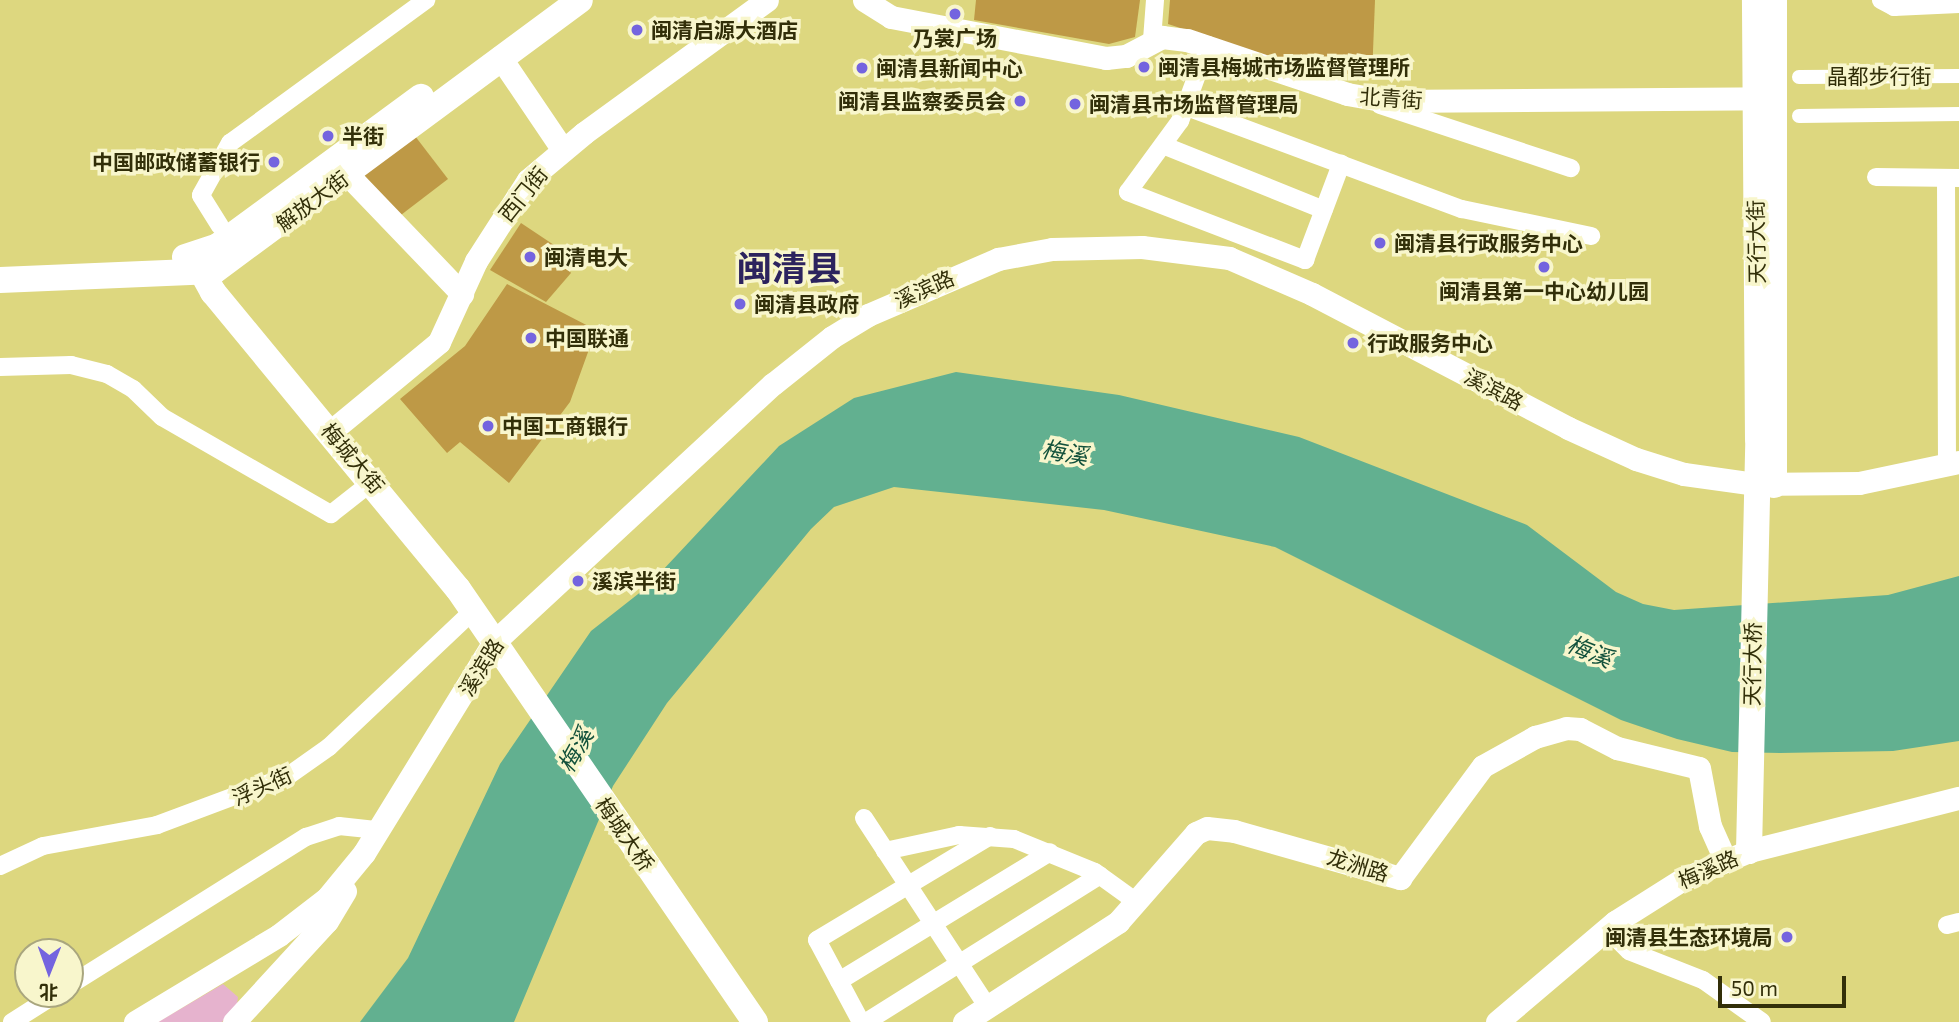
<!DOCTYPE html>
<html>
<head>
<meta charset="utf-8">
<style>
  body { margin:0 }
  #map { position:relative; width:1959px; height:1022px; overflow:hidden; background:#ddd77f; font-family:"Exo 2","Noto Sans SC",sans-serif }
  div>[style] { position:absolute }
  .green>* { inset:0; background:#e6b3ce }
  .water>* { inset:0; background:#62b090 }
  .building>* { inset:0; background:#be9946 }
  .pedestrian>* { height:14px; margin:-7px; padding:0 7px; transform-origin:7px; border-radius:7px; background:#fff }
  .minor>* { height:18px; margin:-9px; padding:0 9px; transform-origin:9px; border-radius:9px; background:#fff }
  .tertiary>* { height:23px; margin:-11.5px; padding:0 11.5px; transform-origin:11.5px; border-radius:11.5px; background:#fff }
  .secondary>* { height:26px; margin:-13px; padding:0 13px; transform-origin:13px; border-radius:13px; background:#fff }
  .dots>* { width:19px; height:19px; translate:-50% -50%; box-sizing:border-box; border:4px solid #f8f6cc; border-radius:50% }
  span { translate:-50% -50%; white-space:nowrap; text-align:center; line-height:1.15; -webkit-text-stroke:7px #f8f6cc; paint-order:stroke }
  .poi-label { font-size:21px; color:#322f09; font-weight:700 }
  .left { translate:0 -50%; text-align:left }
  .right { translate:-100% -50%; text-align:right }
  .street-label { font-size:21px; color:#322f09 }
  .water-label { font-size:23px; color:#12513b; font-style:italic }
  .town-label { font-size:35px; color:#2c235e; font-weight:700 }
  .north { position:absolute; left:14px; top:938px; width:70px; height:70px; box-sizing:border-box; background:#f8f6cc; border:2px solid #a9a67e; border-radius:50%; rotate:181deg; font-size:19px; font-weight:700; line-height:28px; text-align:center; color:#322f09 }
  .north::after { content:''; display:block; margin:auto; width:24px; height:32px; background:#7464df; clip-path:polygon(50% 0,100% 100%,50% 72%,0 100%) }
  .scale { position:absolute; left:1718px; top:976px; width:128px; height:32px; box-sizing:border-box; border:4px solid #322f09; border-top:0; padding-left:9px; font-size:21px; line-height:24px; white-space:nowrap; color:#322f09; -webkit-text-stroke:5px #f8f6cc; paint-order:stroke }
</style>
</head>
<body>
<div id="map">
  <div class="green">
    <i style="clip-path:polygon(223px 984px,238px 997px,237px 1005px,222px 1022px,158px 1022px)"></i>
  </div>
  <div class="water">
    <i style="clip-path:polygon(956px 372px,1119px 395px,1299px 437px,1527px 525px,1616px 592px,1643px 604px,1674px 610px,1888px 595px,1959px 576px,1959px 741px,1893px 751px,1780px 753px,1732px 752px,1677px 739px,1621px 720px,1275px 547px,1104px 510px,894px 487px,834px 507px,811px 529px,667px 703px,613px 786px,514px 1022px,360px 1022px,408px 958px,500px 764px,591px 631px,647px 587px,779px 446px,854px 398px)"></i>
  </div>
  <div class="building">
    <i style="clip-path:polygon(976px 0,1140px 0,1135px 37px,1109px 44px,974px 20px)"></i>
    <i style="clip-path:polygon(1170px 0,1375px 0,1372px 77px,1307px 69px,1168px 24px)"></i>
    <i style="clip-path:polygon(415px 136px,448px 179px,397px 218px,364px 175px)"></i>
    <i style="clip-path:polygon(521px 223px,554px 245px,571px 273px,546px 302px,490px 270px)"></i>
    <i style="clip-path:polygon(507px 284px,596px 330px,570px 402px,509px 483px,460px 442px,447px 453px,400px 399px,465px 346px)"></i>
  </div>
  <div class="pedestrian">
    <i style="left:1799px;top:77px;width:160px;rotate:-0.4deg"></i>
    <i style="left:1799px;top:116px;width:160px;rotate:-0.7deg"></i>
  </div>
  <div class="minor">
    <i style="left:1881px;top:0;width:15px;rotate:28deg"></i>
    <i style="left:1894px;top:7px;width:65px;rotate:-2.6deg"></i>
    <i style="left:1152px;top:40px;width:40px;rotate:-85.7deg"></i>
    <i style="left:1208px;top:45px;width:81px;rotate:110.2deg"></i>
    <i style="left:1180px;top:121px;width:88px;rotate:126.2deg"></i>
    <i style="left:1128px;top:192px;width:190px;rotate:21deg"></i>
    <i style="left:1305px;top:260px;width:103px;rotate:-69.4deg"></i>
    <i style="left:1380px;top:105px;width:201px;rotate:18.3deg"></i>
    <i style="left:1187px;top:107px;width:293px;rotate:20.4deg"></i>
    <i style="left:1462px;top:209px;width:132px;rotate:11.8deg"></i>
    <i style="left:1165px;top:146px;width:171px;rotate:21.9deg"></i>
    <i style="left:1876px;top:177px;width:83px;rotate:0.7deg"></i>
    <i style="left:1946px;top:178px;width:287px;rotate:89.8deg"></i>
    <i style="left:220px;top:226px;width:36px;rotate:-122deg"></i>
    <i style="left:201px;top:195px;width:60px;rotate:-60.9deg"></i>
    <i style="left:230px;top:143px;width:243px;rotate:-36.1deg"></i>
    <i style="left:0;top:367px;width:71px;rotate:-1.6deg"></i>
    <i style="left:71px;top:365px;width:37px;rotate:14deg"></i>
    <i style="left:107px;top:374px;width:30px;rotate:30deg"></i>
    <i style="left:133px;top:389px;width:40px;rotate:44deg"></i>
    <i style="left:162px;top:417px;width:195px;rotate:29.9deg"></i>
    <i style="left:331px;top:514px;width:53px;rotate:-38.2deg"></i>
    <i style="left:864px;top:818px;width:225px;rotate:56.8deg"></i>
    <i style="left:885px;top:851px;width:76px;rotate:-12.2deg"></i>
    <i style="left:959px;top:835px;width:55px;rotate:4.2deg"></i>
    <i style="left:1014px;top:839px;width:87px;rotate:22.2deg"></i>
    <i style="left:1095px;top:872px;width:53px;rotate:35.8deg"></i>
    <i style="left:0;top:866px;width:47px;rotate:-24.9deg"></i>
    <i style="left:43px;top:846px;width:116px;rotate:-10.4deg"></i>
    <i style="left:157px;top:825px;width:140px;rotate:-20.5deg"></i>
    <i style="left:288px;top:776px;width:50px;rotate:-35.3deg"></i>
    <i style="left:329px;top:747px;width:199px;rotate:-43.4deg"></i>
    <i style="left:1947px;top:925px;width:12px;rotate:-14deg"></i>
    <i style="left:1607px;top:929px;width:31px;rotate:45deg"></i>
    <i style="left:1629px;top:951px;width:79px;rotate:21.4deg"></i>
    <i style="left:1703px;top:980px;width:72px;rotate:35.4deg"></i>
    <i style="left:839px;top:981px;width:247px;rotate:-31.4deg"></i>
    <i style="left:70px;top:985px;width:279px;rotate:-32.1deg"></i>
    <i style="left:306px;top:837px;width:35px;rotate:-18deg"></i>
    <i style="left:339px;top:826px;width:39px;rotate:6deg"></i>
    <i style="left:12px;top:1022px;width:52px;rotate:-32.5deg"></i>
    <i style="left:861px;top:1022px;width:93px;rotate:-118.2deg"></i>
    <i style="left:817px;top:940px;width:202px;rotate:-31deg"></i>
    <i style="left:866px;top:1022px;width:276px;rotate:-32.1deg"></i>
  </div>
  <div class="tertiary">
    <i style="left:864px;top:0;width:32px;rotate:32deg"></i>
    <i style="left:891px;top:17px;width:219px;rotate:10.8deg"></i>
    <i style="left:1106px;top:58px;width:20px;rotate:-6deg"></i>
    <i style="left:1126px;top:56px;width:41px;rotate:-27.8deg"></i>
    <i style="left:1162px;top:37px;width:25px;rotate:7deg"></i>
    <i style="left:1187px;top:40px;width:169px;rotate:18.6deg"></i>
    <i style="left:1347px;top:94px;width:40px;rotate:10deg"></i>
    <i style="left:1386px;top:101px;width:386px;rotate:-0.4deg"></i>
    <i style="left:500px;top:57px;width:112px;rotate:55.9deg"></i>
    <i style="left:348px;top:175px;width:165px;rotate:46.2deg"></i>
    <i style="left:330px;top:432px;width:141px;rotate:-39.5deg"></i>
    <i style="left:439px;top:342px;width:89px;rotate:-65.4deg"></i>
    <i style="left:476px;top:261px;width:96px;rotate:-57.3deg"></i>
    <i style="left:528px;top:180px;width:73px;rotate:-40deg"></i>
    <i style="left:584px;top:133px;width:226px;rotate:-36deg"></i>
    <i style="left:135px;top:1022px;width:168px;rotate:-31.1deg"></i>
    <i style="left:279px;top:935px;width:61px;rotate:-37.6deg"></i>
    <i style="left:327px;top:898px;width:58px;rotate:-50.6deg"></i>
    <i style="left:364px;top:853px;width:248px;rotate:-58.4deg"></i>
    <i style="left:494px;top:642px;width:380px;rotate:-42.8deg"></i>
    <i style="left:773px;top:384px;width:75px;rotate:-38.5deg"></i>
    <i style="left:832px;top:337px;width:42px;rotate:-31.4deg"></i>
    <i style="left:868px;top:315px;width:142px;rotate:-23.3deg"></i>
    <i style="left:998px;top:259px;width:55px;rotate:-10.5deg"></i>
    <i style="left:1052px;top:249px;width:90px;rotate:-1.3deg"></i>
    <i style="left:1142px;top:247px;width:88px;rotate:7.2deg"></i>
    <i style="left:1229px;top:258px;width:90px;rotate:23.4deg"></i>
    <i style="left:1312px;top:294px;width:289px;rotate:27.6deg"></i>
    <i style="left:1568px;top:428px;width:75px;rotate:24.5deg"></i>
    <i style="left:1636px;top:459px;width:50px;rotate:17.4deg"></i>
    <i style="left:1684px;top:474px;width:73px;rotate:7.9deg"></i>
    <i style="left:1756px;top:484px;width:103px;rotate:-0.6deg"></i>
    <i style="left:1859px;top:483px;width:102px;rotate:-11.9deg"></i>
    <i style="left:234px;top:1022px;width:137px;rotate:-47.4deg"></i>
    <i style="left:327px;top:921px;width:35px;rotate:-59deg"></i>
    <i style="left:964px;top:1022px;width:184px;rotate:-33deg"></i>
    <i style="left:1118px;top:922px;width:118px;rotate:-48.8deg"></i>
    <i style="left:1196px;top:833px;width:12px;rotate:-24deg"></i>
    <i style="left:1207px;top:828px;width:27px;rotate:6deg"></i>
    <i style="left:1234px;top:831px;width:173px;rotate:15.8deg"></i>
    <i style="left:1400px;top:878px;width:139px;rotate:-53.5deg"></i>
    <i style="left:1483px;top:766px;width:60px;rotate:-29.1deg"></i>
    <i style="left:1535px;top:737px;width:32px;rotate:-16deg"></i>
    <i style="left:1566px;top:728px;width:14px;rotate:4deg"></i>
    <i style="left:1580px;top:729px;width:42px;rotate:27.2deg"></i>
    <i style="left:1617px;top:748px;width:84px;rotate:13.7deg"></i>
    <i style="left:1699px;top:768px;width:59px;rotate:79.3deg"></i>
    <i style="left:1710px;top:826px;width:37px;rotate:66deg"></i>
    <i style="left:1497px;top:1022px;width:155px;rotate:-40.3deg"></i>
    <i style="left:1615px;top:922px;width:80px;rotate:-32.3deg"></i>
    <i style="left:1683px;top:879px;width:72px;rotate:-23deg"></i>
    <i style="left:1749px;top:851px;width:217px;rotate:-14.2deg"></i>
  </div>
  <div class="secondary">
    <i style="left:1774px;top:0;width:485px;rotate:90deg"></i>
    <i style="left:200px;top:254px;width:20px;rotate:81deg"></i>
    <i style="left:203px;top:274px;width:21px;rotate:61deg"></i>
    <i style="left:213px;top:292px;width:385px;rotate:50.5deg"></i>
    <i style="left:458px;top:589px;width:525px;rotate:55.55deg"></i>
    <i style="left:185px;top:257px;width:35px;rotate:-18deg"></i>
    <i style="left:218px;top:246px;width:252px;rotate:-36.3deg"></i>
    <i style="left:0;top:280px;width:214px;rotate:-2.4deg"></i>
    <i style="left:214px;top:271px;width:455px;rotate:-36.5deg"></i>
    <i style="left:1749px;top:851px;width:412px;rotate:-88.7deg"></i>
    <i style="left:1758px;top:439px;width:439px;rotate:-90.4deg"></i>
  </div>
  <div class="dots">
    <i style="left:955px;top:14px;background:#7464df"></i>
    <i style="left:637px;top:30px;background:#7464df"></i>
    <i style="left:1144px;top:67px;background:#7464df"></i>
    <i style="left:862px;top:68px;background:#7464df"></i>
    <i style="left:1020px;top:101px;background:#7464df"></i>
    <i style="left:1075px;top:104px;background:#7464df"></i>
    <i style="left:328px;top:136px;background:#7464df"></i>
    <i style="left:274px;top:162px;background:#7464df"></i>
    <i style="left:1380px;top:243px;background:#7464df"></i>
    <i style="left:530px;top:257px;background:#7464df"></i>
    <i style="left:1544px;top:267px;background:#7464df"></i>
    <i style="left:740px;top:304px;background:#7464df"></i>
    <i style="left:531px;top:338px;background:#7464df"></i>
    <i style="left:1353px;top:343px;background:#7464df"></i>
    <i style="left:488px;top:426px;background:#7464df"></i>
    <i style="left:578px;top:581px;background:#7464df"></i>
    <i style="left:1787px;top:937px;background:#7464df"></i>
  </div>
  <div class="poi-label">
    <span class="left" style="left:651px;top:30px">闽清启源大酒店</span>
    <span style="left:955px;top:38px">乃裳广场</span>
    <span class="left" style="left:1158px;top:67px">闽清县梅城市场监督管理所</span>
    <span class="left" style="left:876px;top:68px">闽清县新闻中心</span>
    <span class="right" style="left:1006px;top:101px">闽清县监察委员会</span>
    <span class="left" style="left:1089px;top:104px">闽清县市场监督管理局</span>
    <span class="left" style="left:342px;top:136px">半街</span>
    <span class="right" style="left:260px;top:162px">中国邮政储蓄银行</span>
    <span class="left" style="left:1394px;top:243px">闽清县行政服务中心</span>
    <span class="left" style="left:544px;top:257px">闽清电大</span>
    <span style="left:1544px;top:291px">闽清县第一中心幼儿园</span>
    <span class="left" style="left:754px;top:304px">闽清县政府</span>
    <span class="left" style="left:545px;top:338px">中国联通</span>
    <span class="left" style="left:1367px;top:343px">行政服务中心</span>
    <span class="left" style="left:502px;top:426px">中国工商银行</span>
    <span class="left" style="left:592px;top:581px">溪滨半街</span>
    <span class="right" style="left:1773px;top:937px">闽清县生态环境局</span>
  </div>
  <div class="street-label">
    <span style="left:1879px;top:76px">晶都步行街</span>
    <span style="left:1391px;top:98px;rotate:4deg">北青街</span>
    <span style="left:523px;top:194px;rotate:-51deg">西门街</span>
    <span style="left:312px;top:201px;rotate:-37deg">解放大街</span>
    <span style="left:1756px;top:242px;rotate:-91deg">天行大街</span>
    <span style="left:924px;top:289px;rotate:-24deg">溪滨路</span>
    <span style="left:1494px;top:389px;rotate:28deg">溪滨路</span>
    <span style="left:353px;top:458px;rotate:50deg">梅城大街</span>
    <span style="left:1752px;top:664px;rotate:-89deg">天行大桥</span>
    <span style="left:481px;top:667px;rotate:-58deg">溪滨路</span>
    <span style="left:262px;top:786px;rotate:-24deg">浮头街</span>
    <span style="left:625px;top:834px;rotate:55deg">梅城大桥</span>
    <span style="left:1358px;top:865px;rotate:17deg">龙洲路</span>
    <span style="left:1708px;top:869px;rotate:-24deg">梅溪路</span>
  </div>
  <div class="water-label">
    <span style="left:1065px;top:452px;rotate:10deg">梅溪</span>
    <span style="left:1590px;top:651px;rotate:22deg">梅溪</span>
    <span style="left:575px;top:750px;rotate:-61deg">梅溪</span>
  </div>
  <div class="town-label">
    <span style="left:789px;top:267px">闽清县</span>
  </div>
  <div class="north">北</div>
  <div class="scale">50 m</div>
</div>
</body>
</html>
